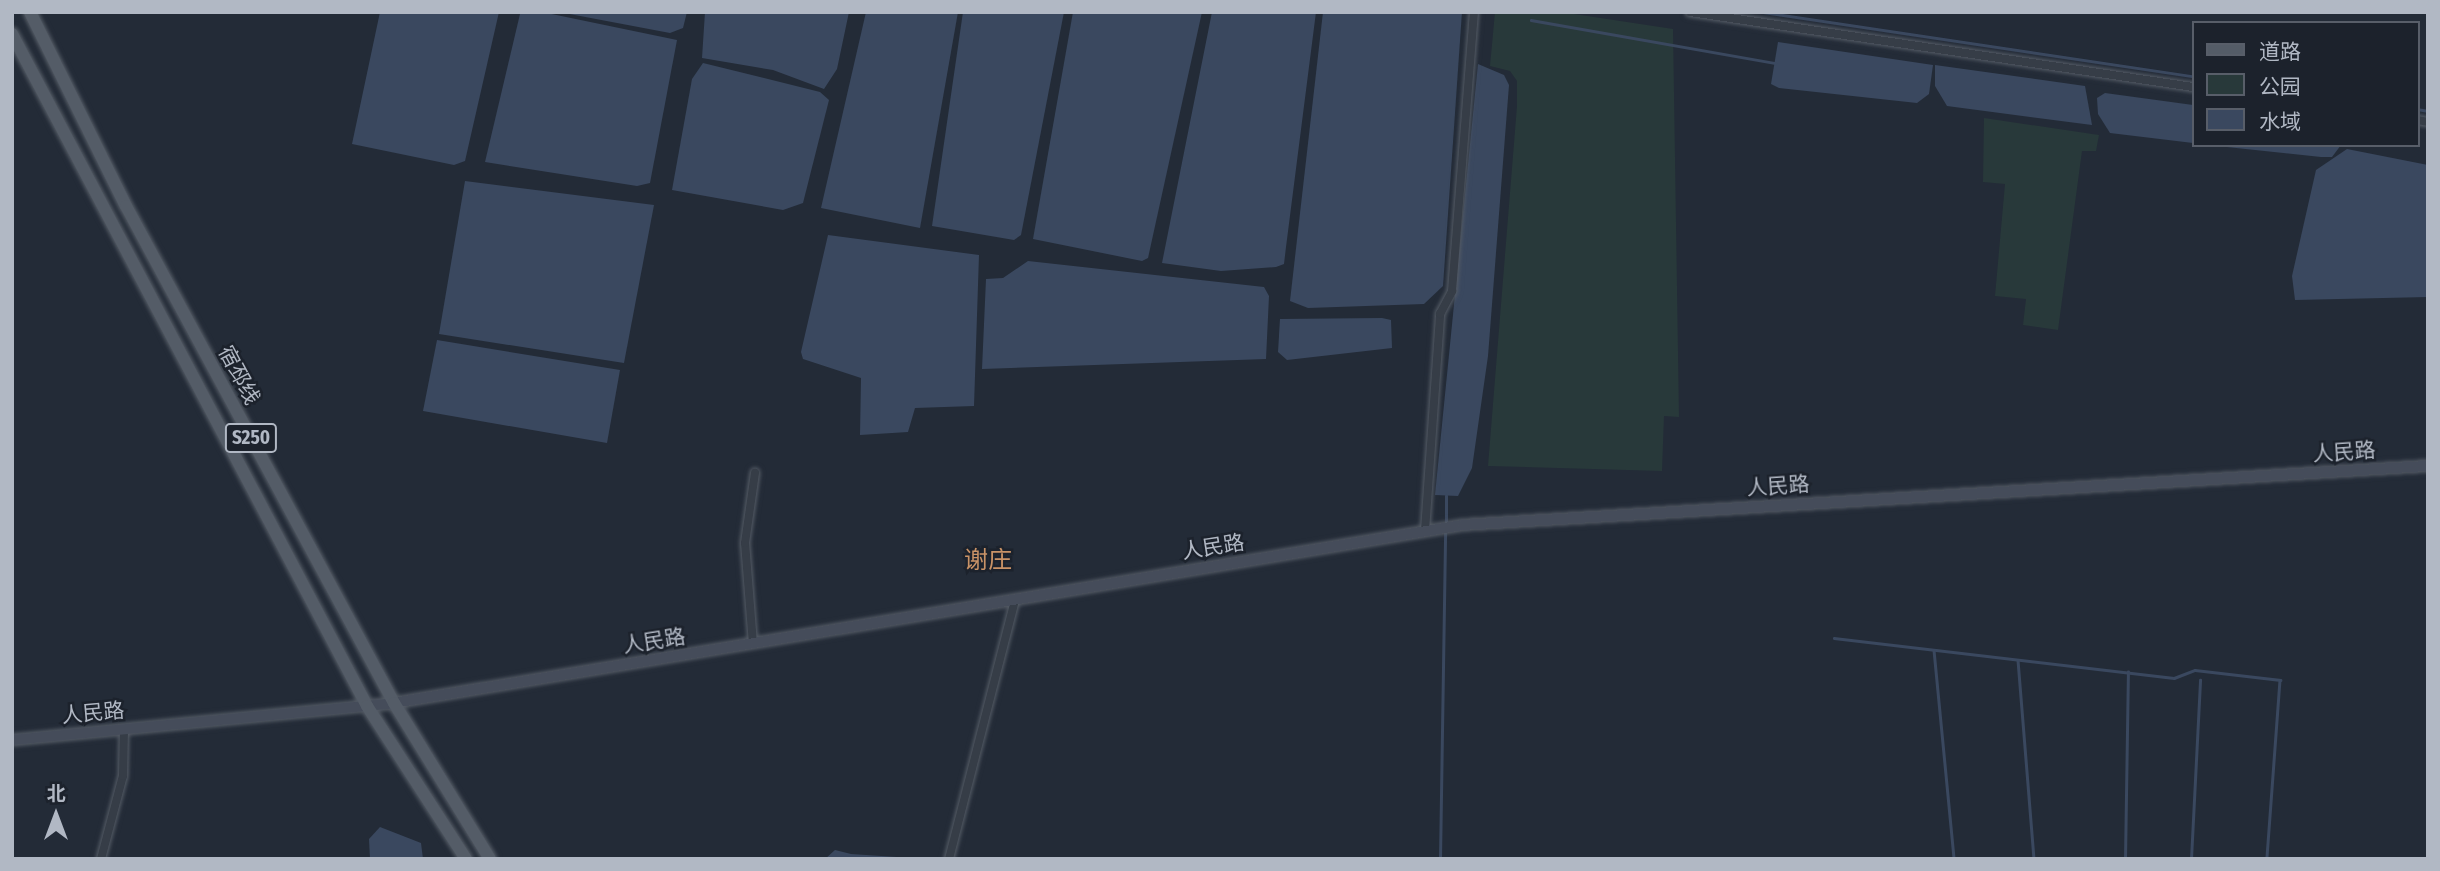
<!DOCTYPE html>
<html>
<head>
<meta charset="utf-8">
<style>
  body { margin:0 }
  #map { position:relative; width:2440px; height:871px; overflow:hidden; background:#232b37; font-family:"Fira Sans Condensed","Noto Sans SC",sans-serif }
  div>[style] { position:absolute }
  .green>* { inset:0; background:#28393a }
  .water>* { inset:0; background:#3a485f }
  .stream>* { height:2.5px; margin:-1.25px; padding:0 1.25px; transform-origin:1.25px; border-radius:1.25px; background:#3a485f }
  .roads { filter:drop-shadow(0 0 2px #545b65) drop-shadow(0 0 2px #545b65) }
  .street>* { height:8px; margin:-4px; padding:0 4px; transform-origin:4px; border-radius:4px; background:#363d47 }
  .secondary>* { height:10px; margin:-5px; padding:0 5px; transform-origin:5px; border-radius:5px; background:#454c5a }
  .primary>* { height:12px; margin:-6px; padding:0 6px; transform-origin:6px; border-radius:6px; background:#545c67 }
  span { translate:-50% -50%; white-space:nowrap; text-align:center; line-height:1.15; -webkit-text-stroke:5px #1c222c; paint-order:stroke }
  .shield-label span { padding:2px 5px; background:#1c222c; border:2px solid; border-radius:5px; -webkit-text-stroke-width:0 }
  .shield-label { font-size:19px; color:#b1b8c4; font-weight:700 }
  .street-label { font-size:21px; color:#b1b8c4 }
  .quarter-label { font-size:24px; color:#c99367 }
  .frame { position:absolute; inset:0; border:14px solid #b1b8c4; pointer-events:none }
  .legend { position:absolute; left:2192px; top:21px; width:228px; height:126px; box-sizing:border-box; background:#1c222c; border:2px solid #585e69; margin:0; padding:9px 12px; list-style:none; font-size:21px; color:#b1b8c4 }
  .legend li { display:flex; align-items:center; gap:14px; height:35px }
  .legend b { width:35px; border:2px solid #585e69 }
  .north { position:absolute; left:21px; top:780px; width:70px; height:70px; -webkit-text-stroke:5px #1c222c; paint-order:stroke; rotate:0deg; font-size:19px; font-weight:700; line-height:28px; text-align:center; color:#b1b8c4 }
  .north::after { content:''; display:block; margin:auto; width:24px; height:32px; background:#b1b8c4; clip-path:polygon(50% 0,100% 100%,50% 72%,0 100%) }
</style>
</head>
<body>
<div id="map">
  <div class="green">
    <i style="clip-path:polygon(1495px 12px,1561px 12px,1673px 29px,1679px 417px,1664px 416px,1662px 471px,1488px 466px,1517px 106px,1517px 81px,1510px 71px,1490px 66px)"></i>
    <i style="clip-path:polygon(1984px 118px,2099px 135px,2096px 151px,2082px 151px,2058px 330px,2023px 325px,2026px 299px,1995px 296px,2005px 184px,1983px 182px)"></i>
  </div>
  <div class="water">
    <i style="clip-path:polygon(380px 12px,499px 12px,465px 161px,454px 165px,352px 144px)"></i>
    <i style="clip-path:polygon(542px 12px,677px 40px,650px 183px,637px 186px,485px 162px,520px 14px)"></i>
    <i style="clip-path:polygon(559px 12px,687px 12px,683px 28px,670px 33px)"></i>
    <i style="clip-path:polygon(705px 12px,849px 12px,837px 69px,824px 89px,773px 70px,702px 58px)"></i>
    <i style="clip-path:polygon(866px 12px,958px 12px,920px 228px,821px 208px)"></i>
    <i style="clip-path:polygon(963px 12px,1064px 12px,1021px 235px,1014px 240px,932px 226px)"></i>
    <i style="clip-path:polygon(1073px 12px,1202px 12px,1148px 258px,1142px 261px,1033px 239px)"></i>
    <i style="clip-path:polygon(1212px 12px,1316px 12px,1286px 247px,1284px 264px,1276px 267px,1221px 271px,1162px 263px)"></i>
    <i style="clip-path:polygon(1323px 12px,1462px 12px,1443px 286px,1424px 304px,1308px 308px,1290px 301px)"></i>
    <i style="clip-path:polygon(1778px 42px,1933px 65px,1929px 94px,1917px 103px,1779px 88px,1771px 84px)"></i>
    <i style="clip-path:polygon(703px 63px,820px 92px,829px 100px,803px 203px,783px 210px,672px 190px,692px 79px)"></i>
    <i style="clip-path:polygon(1478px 64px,1504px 75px,1509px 85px,1488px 356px,1472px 468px,1458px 496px,1435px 495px)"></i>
    <i style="clip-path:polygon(1935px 65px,2085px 86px,2092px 125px,1947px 106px,1935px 86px)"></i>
    <i style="clip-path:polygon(2105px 93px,2193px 105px,2193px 143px,2110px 133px,2098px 114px,2097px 98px)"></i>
    <i style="clip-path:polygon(2208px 145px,2341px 145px,2332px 157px,2321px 157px)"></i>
    <i style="clip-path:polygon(2347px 149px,2428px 165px,2428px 297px,2295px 300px,2292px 276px,2316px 170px)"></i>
    <i style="clip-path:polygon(465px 181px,654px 205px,624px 363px,439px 334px)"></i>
    <i style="clip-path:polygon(828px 235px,979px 255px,974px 406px,915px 408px,908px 432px,860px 435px,861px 378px,803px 359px,801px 352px)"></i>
    <i style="clip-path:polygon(1028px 261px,1264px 287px,1269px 296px,1266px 359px,982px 369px,986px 279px,1003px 278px)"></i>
    <i style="clip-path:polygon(1382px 318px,1391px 320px,1392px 348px,1287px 360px,1278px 352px,1280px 319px)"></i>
    <i style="clip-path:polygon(437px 340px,620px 370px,607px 443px,423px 411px)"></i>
    <i style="clip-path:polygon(380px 827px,421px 843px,423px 859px,370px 859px,369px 839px)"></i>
    <i style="clip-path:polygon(835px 850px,851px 854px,927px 859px,825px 859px)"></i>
  </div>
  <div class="stream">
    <i style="left:1763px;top:12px;width:435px;rotate:8.5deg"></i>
    <i style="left:1531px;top:20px;width:248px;rotate:10deg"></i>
    <i style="left:2417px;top:109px;width:11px;rotate:10deg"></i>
    <i style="left:1446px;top:523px;width:27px;rotate:-90deg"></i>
    <i style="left:1834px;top:638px;width:342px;rotate:6.7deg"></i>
    <i style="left:2174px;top:678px;width:22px;rotate:-21deg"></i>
    <i style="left:2195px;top:670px;width:86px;rotate:6.7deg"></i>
    <i style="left:2280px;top:680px;width:179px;rotate:94.2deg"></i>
    <i style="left:1934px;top:650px;width:210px;rotate:84.5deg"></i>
    <i style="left:2018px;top:660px;width:200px;rotate:85.4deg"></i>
    <i style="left:1440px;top:859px;width:329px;rotate:-89.1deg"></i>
    <i style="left:2125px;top:859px;width:187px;rotate:-89.1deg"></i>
    <i style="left:2191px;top:859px;width:179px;rotate:-87.1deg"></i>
  </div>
  <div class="roads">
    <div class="street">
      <i style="left:1690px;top:12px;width:509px;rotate:8.48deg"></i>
      <i style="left:2417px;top:120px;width:11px;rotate:10deg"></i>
      <i style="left:1425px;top:531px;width:218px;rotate:-86deg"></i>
      <i style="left:1440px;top:314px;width:26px;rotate:-62deg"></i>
      <i style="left:1452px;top:291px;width:280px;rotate:-85.5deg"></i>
      <i style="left:753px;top:644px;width:101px;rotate:-94.5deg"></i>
      <i style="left:745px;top:543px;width:71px;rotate:-81.9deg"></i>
      <i style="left:101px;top:859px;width:86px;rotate:-75.2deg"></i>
      <i style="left:123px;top:776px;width:47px;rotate:-88.8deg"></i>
      <i style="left:949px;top:859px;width:267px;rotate:-75.7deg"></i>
    </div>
    <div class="secondary">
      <i style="left:12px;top:740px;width:384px;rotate:-5.5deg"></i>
      <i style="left:394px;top:703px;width:1083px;rotate:-9.46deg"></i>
      <i style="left:1462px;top:525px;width:968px;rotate:-3.5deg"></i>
    </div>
    <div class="primary">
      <i style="left:30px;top:12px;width:216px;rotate:63.7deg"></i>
      <i style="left:126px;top:206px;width:565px;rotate:61.66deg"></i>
      <i style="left:394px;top:703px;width:183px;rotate:58.4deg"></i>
      <i style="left:12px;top:34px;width:760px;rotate:62.15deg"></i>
      <i style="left:367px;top:706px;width:182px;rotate:57.1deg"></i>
    </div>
  </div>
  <div class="shield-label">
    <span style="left:251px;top:438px">S250</span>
  </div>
  <div class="street-label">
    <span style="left:239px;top:375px;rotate:62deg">宿邳线</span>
    <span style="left:2344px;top:452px;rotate:-4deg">人民路</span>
    <span style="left:1778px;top:486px;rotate:-4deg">人民路</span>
    <span style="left:1213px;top:547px;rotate:-9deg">人民路</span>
    <span style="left:654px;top:641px;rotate:-9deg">人民路</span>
    <span style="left:93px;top:713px;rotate:-5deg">人民路</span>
  </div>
  <div class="quarter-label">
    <span style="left:988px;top:561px">谢庄</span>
  </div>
  <div class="frame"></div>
  <ul class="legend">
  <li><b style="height:9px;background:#545c67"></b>道路</li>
  <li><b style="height:19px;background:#28393a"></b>公园</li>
  <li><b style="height:19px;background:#3a485f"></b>水域</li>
  </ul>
  <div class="north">北</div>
</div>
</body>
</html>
